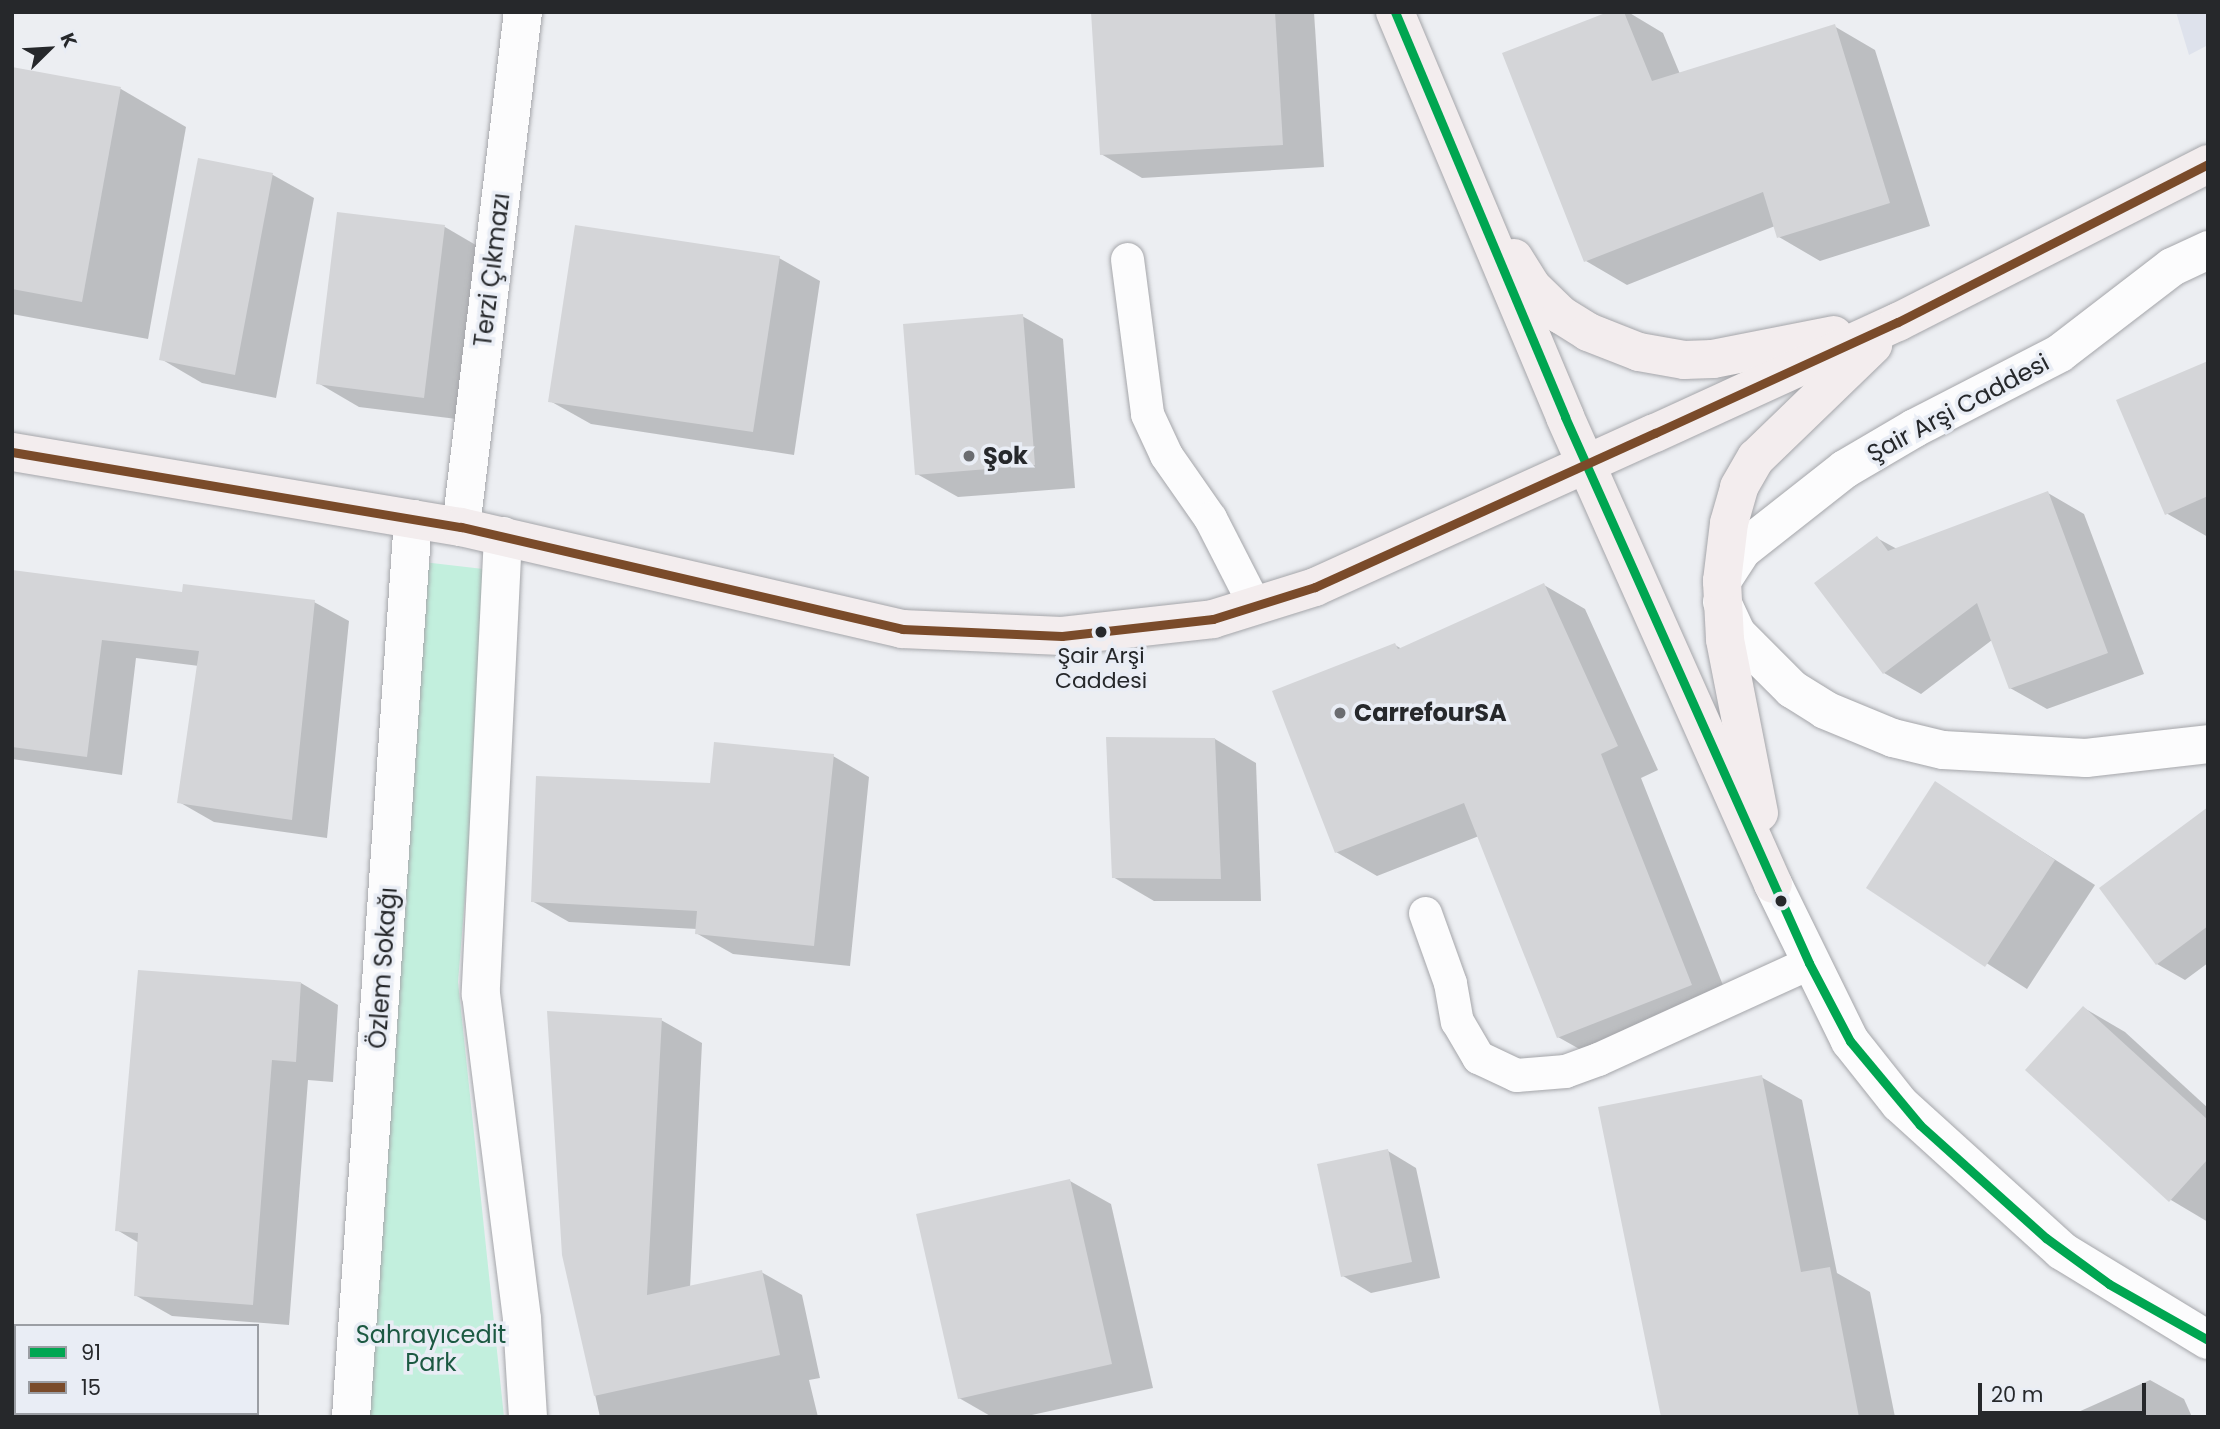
<!DOCTYPE html>
<html>
<head>
<meta charset="utf-8">
<style>
  body { margin:0 }
  #map { position:relative; width:2220px; height:1429px; overflow:hidden; background:#eceef2; font-family:Poppins,sans-serif }
  div>[style] { position:absolute }
  .built>* { inset:0; background:#dee2ec }
  .green>* { inset:0; background:#c2efdd }
  .shadow>* { inset:0; background:#0003 }
  .building>* { inset:0; background:#d4d5d8 }
  .roads { filter:drop-shadow(0 0 2px #a5a6aa) drop-shadow(0 0 2px #a5a6aa) }
  .service>* { height:33px; margin:-16.5px; padding:0 16.5px; transform-origin:16.5px; border-radius:16.5px; background:#fcfcfd }
  .minor>* { height:38px; margin:-19px; padding:0 19px; transform-origin:19px; border-radius:19px; background:#fcfcfd }
  .tertiary>* { height:38px; margin:-19px; padding:0 19px; transform-origin:19px; border-radius:19px; background:#fcfcfd }
  .primary>* { height:38px; margin:-19px; padding:0 19px; transform-origin:19px; border-radius:19px; background:#f3edee }
  .bus-1>* { height:9px; margin:-4.5px; padding:0 4.5px; transform-origin:4.5px; border-radius:4.5px; background:#00a651 }
  .bus-2>* { height:9px; margin:-4.5px; padding:0 4.5px; transform-origin:4.5px; border-radius:4.5px; background:#7a4b2a }
  .dots>* { width:19px; height:19px; translate:-50% -50%; box-sizing:border-box; border:4px solid #e9edf5; border-radius:50% }
  span { translate:-50% -50%; white-space:nowrap; text-align:center; line-height:1.15; -webkit-text-stroke:7px #e9edf5; paint-order:stroke }
  .bus-label { font-size:22px; color:#26282b }
  .street-label { font-size:24px; color:#26282b }
  .poi-label { font-size:24px; color:#26282b; font-weight:700 }
  .left { translate:0 -50%; text-align:left }
  .park-label { font-size:24px; color:#1c5942 }
  .frame { position:absolute; inset:0; border:14px solid #26282b; pointer-events:none }
  .legend { position:absolute; left:14px; top:1324px; width:245px; height:91px; box-sizing:border-box; background:#e9edf5; border:2px solid #9b9ea4; margin:0; padding:9px 12px; list-style:none; font-size:21px; color:#26282b }
  .legend li { display:flex; align-items:center; gap:14px; height:35px }
  .legend b { width:35px; border:2px solid #9b9ea4 }
  .north { position:absolute; left:14px; top:14px; width:70px; height:70px; -webkit-text-stroke:5px #e9edf5; paint-order:stroke; rotate:66deg; font-size:19px; font-weight:700; line-height:28px; text-align:center; color:#26282b }
  .north::after { content:''; display:block; margin:auto; width:24px; height:32px; background:#26282b; clip-path:polygon(50% 0,100% 100%,50% 72%,0 100%) }
  .scale { position:absolute; left:1978px; top:1383px; width:168px; height:32px; box-sizing:border-box; border:4px solid #26282b; border-top:0; padding-left:9px; font-size:21px; line-height:24px; white-space:nowrap; color:#26282b; -webkit-text-stroke:5px #e9edf5; paint-order:stroke }
</style>
</head>
<body>
<div id="map">
  <div class="built">
    <i style="clip-path:polygon(2176px 12px,2208px 12px,2208px 45px,2189px 55px)"></i>
  </div>
  <div class="green">
    <i style="clip-path:polygon(423px 562px,492px 570px,458px 982px,504px 1417px,359px 1417px)"></i>
  </div>
  <div class="shadow">
    <i style="clip-path:polygon(1093px 12px,1314px 12px,1324px 167px,1142px 178px,1101px 154px)"></i>
    <i style="clip-path:polygon(1613px 12px,1628px 12px,1663px 33px,1680px 74px,1834px 26px,1875px 50px,1930px 226px,1820px 261px,1779px 237px,1775px 226px,1627px 285px,1586px 261px)"></i>
    <i style="clip-path:polygon(12px 68px,121px 89px,186px 127px,148px 339px,12px 314px)"></i>
    <i style="clip-path:polygon(199px 160px,273px 175px,314px 198px,276px 398px,202px 383px,161px 359px)"></i>
    <i style="clip-path:polygon(338px 214px,445px 227px,486px 251px,465px 420px,359px 407px,318px 383px)"></i>
    <i style="clip-path:polygon(779px 258px,820px 281px,794px 455px,591px 424px,550px 401px)"></i>
    <i style="clip-path:polygon(1022px 316px,1063px 339px,1075px 488px,958px 497px,917px 474px)"></i>
    <i style="clip-path:polygon(2208px 363px,2208px 537px,2166px 513px)"></i>
    <i style="clip-path:polygon(2048px 493px,2084px 514px,2144px 674px,2047px 709px,2010px 688px,1992px 640px,1921px 694px,1884px 673px,1877px 538px,1897px 549px)"></i>
    <i style="clip-path:polygon(12px 572px,184px 594px,314px 602px,349px 621px,327px 838px,214px 822px,179px 802px,199px 666px,136px 658px,122px 775px,12px 759px)"></i>
    <i style="clip-path:polygon(1544px 585px,1585px 609px,1658px 770px,1641px 778px,1732px 1008px,1599px 1060px,1558px 1037px,1479px 836px,1377px 876px,1336px 852px,1395px 645px,1402px 649px)"></i>
    <i style="clip-path:polygon(1215px 739px,1256px 763px,1261px 901px,1154px 901px,1113px 877px)"></i>
    <i style="clip-path:polygon(833px 756px,869px 777px,850px 966px,733px 954px,696px 933px,697px 929px,569px 922px,532px 901px,712px 785px)"></i>
    <i style="clip-path:polygon(1936px 784px,2095px 885px,2027px 989px,1868px 887px)"></i>
    <i style="clip-path:polygon(2208px 809px,2208px 963px,2185px 980px,2157px 964px)"></i>
    <i style="clip-path:polygon(301px 983px,338px 1005px,333px 1082px,308px 1080px,289px 1325px,172px 1316px,135px 1295px,139px 1243px,117px 1230px)"></i>
    <i style="clip-path:polygon(2084px 1008px,2125px 1032px,2208px 1108px,2208px 1222px,2171px 1200px,2028px 1070px)"></i>
    <i style="clip-path:polygon(661px 1020px,702px 1043px,690px 1288px,761px 1272px,802px 1295px,820px 1378px,809px 1380px,818px 1417px,600px 1417px,564px 1255px)"></i>
    <i style="clip-path:polygon(1761px 1077px,1802px 1100px,1837px 1273px,1870px 1292px,1895px 1417px,1662px 1417px)"></i>
    <i style="clip-path:polygon(1388px 1151px,1416px 1168px,1440px 1278px,1371px 1293px,1343px 1276px)"></i>
    <i style="clip-path:polygon(1070px 1181px,1111px 1204px,1153px 1388px,1023px 1417px,992px 1417px,959px 1398px)"></i>
    <i style="clip-path:polygon(2150px 1380px,2184px 1399px,2192px 1417px,2067px 1417px)"></i>
  </div>
  <div class="building">
    <i style="clip-path:polygon(1091px 12px,1275px 12px,1283px 145px,1100px 155px)"></i>
    <i style="clip-path:polygon(1608px 12px,1624px 12px,1652px 81px,1835px 24px,1890px 203px,1777px 238px,1763px 192px,1584px 262px,1502px 53px)"></i>
    <i style="clip-path:polygon(12px 67px,121px 87px,82px 302px,12px 289px)"></i>
    <i style="clip-path:polygon(198px 158px,273px 173px,235px 375px,159px 360px)"></i>
    <i style="clip-path:polygon(337px 212px,445px 225px,424px 398px,316px 384px)"></i>
    <i style="clip-path:polygon(575px 225px,780px 256px,753px 432px,548px 402px)"></i>
    <i style="clip-path:polygon(1023px 314px,1035px 465px,915px 475px,903px 324px)"></i>
    <i style="clip-path:polygon(2208px 361px,2208px 496px,2165px 515px,2116px 400px)"></i>
    <i style="clip-path:polygon(2048px 491px,2108px 653px,2009px 689px,1977px 603px,1883px 674px,1814px 583px,1877px 536px,1888px 551px)"></i>
    <i style="clip-path:polygon(12px 570px,182px 592px,183px 584px,315px 600px,292px 820px,177px 803px,199px 651px,102px 640px,87px 757px,12px 747px)"></i>
    <i style="clip-path:polygon(1544px 583px,1618px 746px,1601px 754px,1692px 985px,1557px 1038px,1464px 803px,1335px 853px,1272px 691px,1395px 643px,1398px 649px)"></i>
    <i style="clip-path:polygon(1106px 737px,1215px 738px,1221px 879px,1112px 878px)"></i>
    <i style="clip-path:polygon(714px 742px,834px 754px,814px 946px,695px 934px,697px 911px,531px 902px,536px 776px,710px 783px)"></i>
    <i style="clip-path:polygon(1935px 781px,2055px 860px,1985px 967px,1866px 888px)"></i>
    <i style="clip-path:polygon(2208px 807px,2208px 926px,2156px 965px,2099px 888px)"></i>
    <i style="clip-path:polygon(138px 970px,301px 982px,296px 1062px,272px 1060px,253px 1305px,134px 1296px,138px 1233px,115px 1231px)"></i>
    <i style="clip-path:polygon(2083px 1006px,2208px 1120px,2208px 1159px,2169px 1202px,2025px 1070px)"></i>
    <i style="clip-path:polygon(547px 1011px,662px 1018px,647px 1295px,762px 1270px,780px 1355px,594px 1396px,562px 1255px)"></i>
    <i style="clip-path:polygon(1762px 1075px,1801px 1272px,1830px 1267px,1859px 1417px,1661px 1417px,1598px 1107px)"></i>
    <i style="clip-path:polygon(1388px 1149px,1412px 1262px,1341px 1277px,1317px 1164px)"></i>
    <i style="clip-path:polygon(1070px 1179px,1112px 1364px,958px 1399px,916px 1214px)"></i>
  </div>
  <div class="roads">
    <div class="service">
      <i style="left:1127px;top:259px;width:156px;rotate:82.6deg"></i>
      <i style="left:1147px;top:414px;width:45px;rotate:65.1deg"></i>
      <i style="left:1166px;top:455px;width:77px;rotate:55.1deg"></i>
      <i style="left:1210px;top:518px;width:99px;rotate:62.9deg"></i>
      <i style="left:1425px;top:913px;width:74px;rotate:70.3deg"></i>
      <i style="left:1450px;top:983px;width:39px;rotate:80deg"></i>
      <i style="left:1457px;top:1021px;width:42px;rotate:59.7deg"></i>
      <i style="left:1478px;top:1057px;width:42px;rotate:25.3deg"></i>
      <i style="left:1516px;top:1075px;width:49px;rotate:-4.7deg"></i>
      <i style="left:1565px;top:1071px;width:35px;rotate:-20deg"></i>
      <i style="left:1598px;top:1059px;width:232px;rotate:-24.5deg"></i>
    </div>
    <div class="minor">
      <i style="left:461px;top:527px;width:519px;rotate:-83.14deg"></i>
      <i style="left:503px;top:536px;width:459px;rotate:92.8deg"></i>
      <i style="left:481px;top:994px;width:328px;rotate:82.8deg"></i>
      <i style="left:522px;top:1319px;width:98px;rotate:86.5deg"></i>
      <i style="left:1722px;top:581px;width:37px;rotate:-57deg"></i>
      <i style="left:1742px;top:550px;width:131px;rotate:-38.2deg"></i>
      <i style="left:1845px;top:469px;width:81px;rotate:-30.4deg"></i>
      <i style="left:1915px;top:428px;width:163px;rotate:-27.3deg"></i>
      <i style="left:2060px;top:353px;width:141px;rotate:-37.5deg"></i>
      <i style="left:2172px;top:267px;width:40px;rotate:-25deg"></i>
      <i style="left:1722px;top:602px;width:35px;rotate:65deg"></i>
      <i style="left:1737px;top:634px;width:78px;rotate:45deg"></i>
      <i style="left:1792px;top:689px;width:39px;rotate:32deg"></i>
      <i style="left:1825px;top:710px;width:74px;rotate:22.4deg"></i>
      <i style="left:1893px;top:738px;width:51px;rotate:13.5deg"></i>
      <i style="left:1943px;top:750px;width:143px;rotate:3.2deg"></i>
      <i style="left:2086px;top:758px;width:123px;rotate:-6.5deg"></i>
      <i style="left:351px;top:1417px;width:900px;rotate:-86.05deg"></i>
    </div>
    <div class="tertiary">
      <i style="left:1773px;top:884px;width:175px;rotate:63.9deg"></i>
      <i style="left:1850px;top:1041px;width:80px;rotate:51.6deg"></i>
      <i style="left:1900px;top:1104px;width:219px;rotate:42.2deg"></i>
      <i style="left:2062px;top:1251px;width:171px;rotate:31.4deg"></i>
    </div>
    <div class="primary">
      <i style="left:1395px;top:12px;width:439px;rotate:67.2deg"></i>
      <i style="left:1565px;top:417px;width:511px;rotate:65.99deg"></i>
      <i style="left:1514px;top:258px;width:36px;rotate:58deg"></i>
      <i style="left:1533px;top:288px;width:39px;rotate:44deg"></i>
      <i style="left:1561px;top:315px;width:32px;rotate:32deg"></i>
      <i style="left:1588px;top:332px;width:55px;rotate:21.4deg"></i>
      <i style="left:1639px;top:352px;width:46px;rotate:10.1deg"></i>
      <i style="left:1684px;top:360px;width:29px;rotate:-2deg"></i>
      <i style="left:1713px;top:359px;width:123px;rotate:-11.2deg"></i>
      <i style="left:12px;top:452px;width:455px;rotate:9.5deg"></i>
      <i style="left:461px;top:527px;width:453px;rotate:13deg"></i>
      <i style="left:902px;top:629px;width:160px;rotate:2.5deg"></i>
      <i style="left:1062px;top:636px;width:152px;rotate:-6.4deg"></i>
      <i style="left:1213px;top:619px;width:107px;rotate:-17.4deg"></i>
      <i style="left:1315px;top:587px;width:373px;rotate:-24.4deg"></i>
      <i style="left:1655px;top:433px;width:267px;rotate:-24.6deg"></i>
      <i style="left:1898px;top:322px;width:348px;rotate:-27deg"></i>
      <i style="left:1759px;top:813px;width:177px;rotate:-101.1deg"></i>
      <i style="left:1725px;top:639px;width:58px;rotate:-93deg"></i>
      <i style="left:1722px;top:581px;width:58px;rotate:-83.1deg"></i>
      <i style="left:1729px;top:523px;width:37px;rotate:-74deg"></i>
      <i style="left:1739px;top:487px;width:34px;rotate:-60deg"></i>
      <i style="left:1756px;top:458px;width:163px;rotate:-44deg"></i>
    </div>
  </div>
  <div class="bus-1">
    <i style="left:1395px;top:12px;width:439px;rotate:67.2deg"></i>
    <i style="left:1565px;top:417px;width:598px;rotate:65.92deg"></i>
    <i style="left:1809px;top:963px;width:88px;rotate:62.3deg"></i>
    <i style="left:1850px;top:1041px;width:109px;rotate:50.2deg"></i>
    <i style="left:1920px;top:1125px;width:169px;rotate:41.9deg"></i>
    <i style="left:2046px;top:1238px;width:78px;rotate:36.1deg"></i>
    <i style="left:2109px;top:1284px;width:114px;rotate:29.5deg"></i>
  </div>
  <div class="bus-2">
    <i style="left:12px;top:452px;width:455px;rotate:9.5deg"></i>
    <i style="left:461px;top:527px;width:453px;rotate:13deg"></i>
    <i style="left:902px;top:629px;width:160px;rotate:2.5deg"></i>
    <i style="left:1062px;top:636px;width:152px;rotate:-6.4deg"></i>
    <i style="left:1213px;top:619px;width:107px;rotate:-17.4deg"></i>
    <i style="left:1315px;top:587px;width:373px;rotate:-24.4deg"></i>
    <i style="left:1655px;top:433px;width:267px;rotate:-24.6deg"></i>
    <i style="left:1898px;top:322px;width:348px;rotate:-27deg"></i>
  </div>
  <div class="dots">
    <i style="left:969px;top:456px;background:#6b6d71"></i>
    <i style="left:1101px;top:632px;background:#26282b"></i>
    <i style="left:1340px;top:713px;background:#6b6d71"></i>
    <i style="left:1781px;top:901px;background:#26282b"></i>
  </div>
  <div class="bus-label">
    <span style="left:1101px;top:668px">Şair Arşi<br>Caddesi</span>
  </div>
  <div class="street-label">
    <span style="left:492px;top:270px;rotate:-83deg">Terzi Çıkmazı</span>
    <span style="left:1958px;top:408px;rotate:-28deg">Şair Arşi Caddesi</span>
    <span style="left:383px;top:968px;rotate:-86deg">Özlem Sokağı</span>
  </div>
  <div class="poi-label">
    <span class="left" style="left:983px;top:456px">Şok</span>
    <span class="left" style="left:1354px;top:713px">CarrefourSA</span>
  </div>
  <div class="park-label">
    <span style="left:431px;top:1349px">Sahrayıcedit<br>Park</span>
  </div>
  <div class="frame"></div>
  <ul class="legend">
  <li><b style="height:9px;background:#00a651"></b>91</li>
  <li><b style="height:9px;background:#7a4b2a"></b>15</li>
  </ul>
  <div class="north">K</div>
  <div class="scale">20 m</div>
</div>
</body>
</html>
